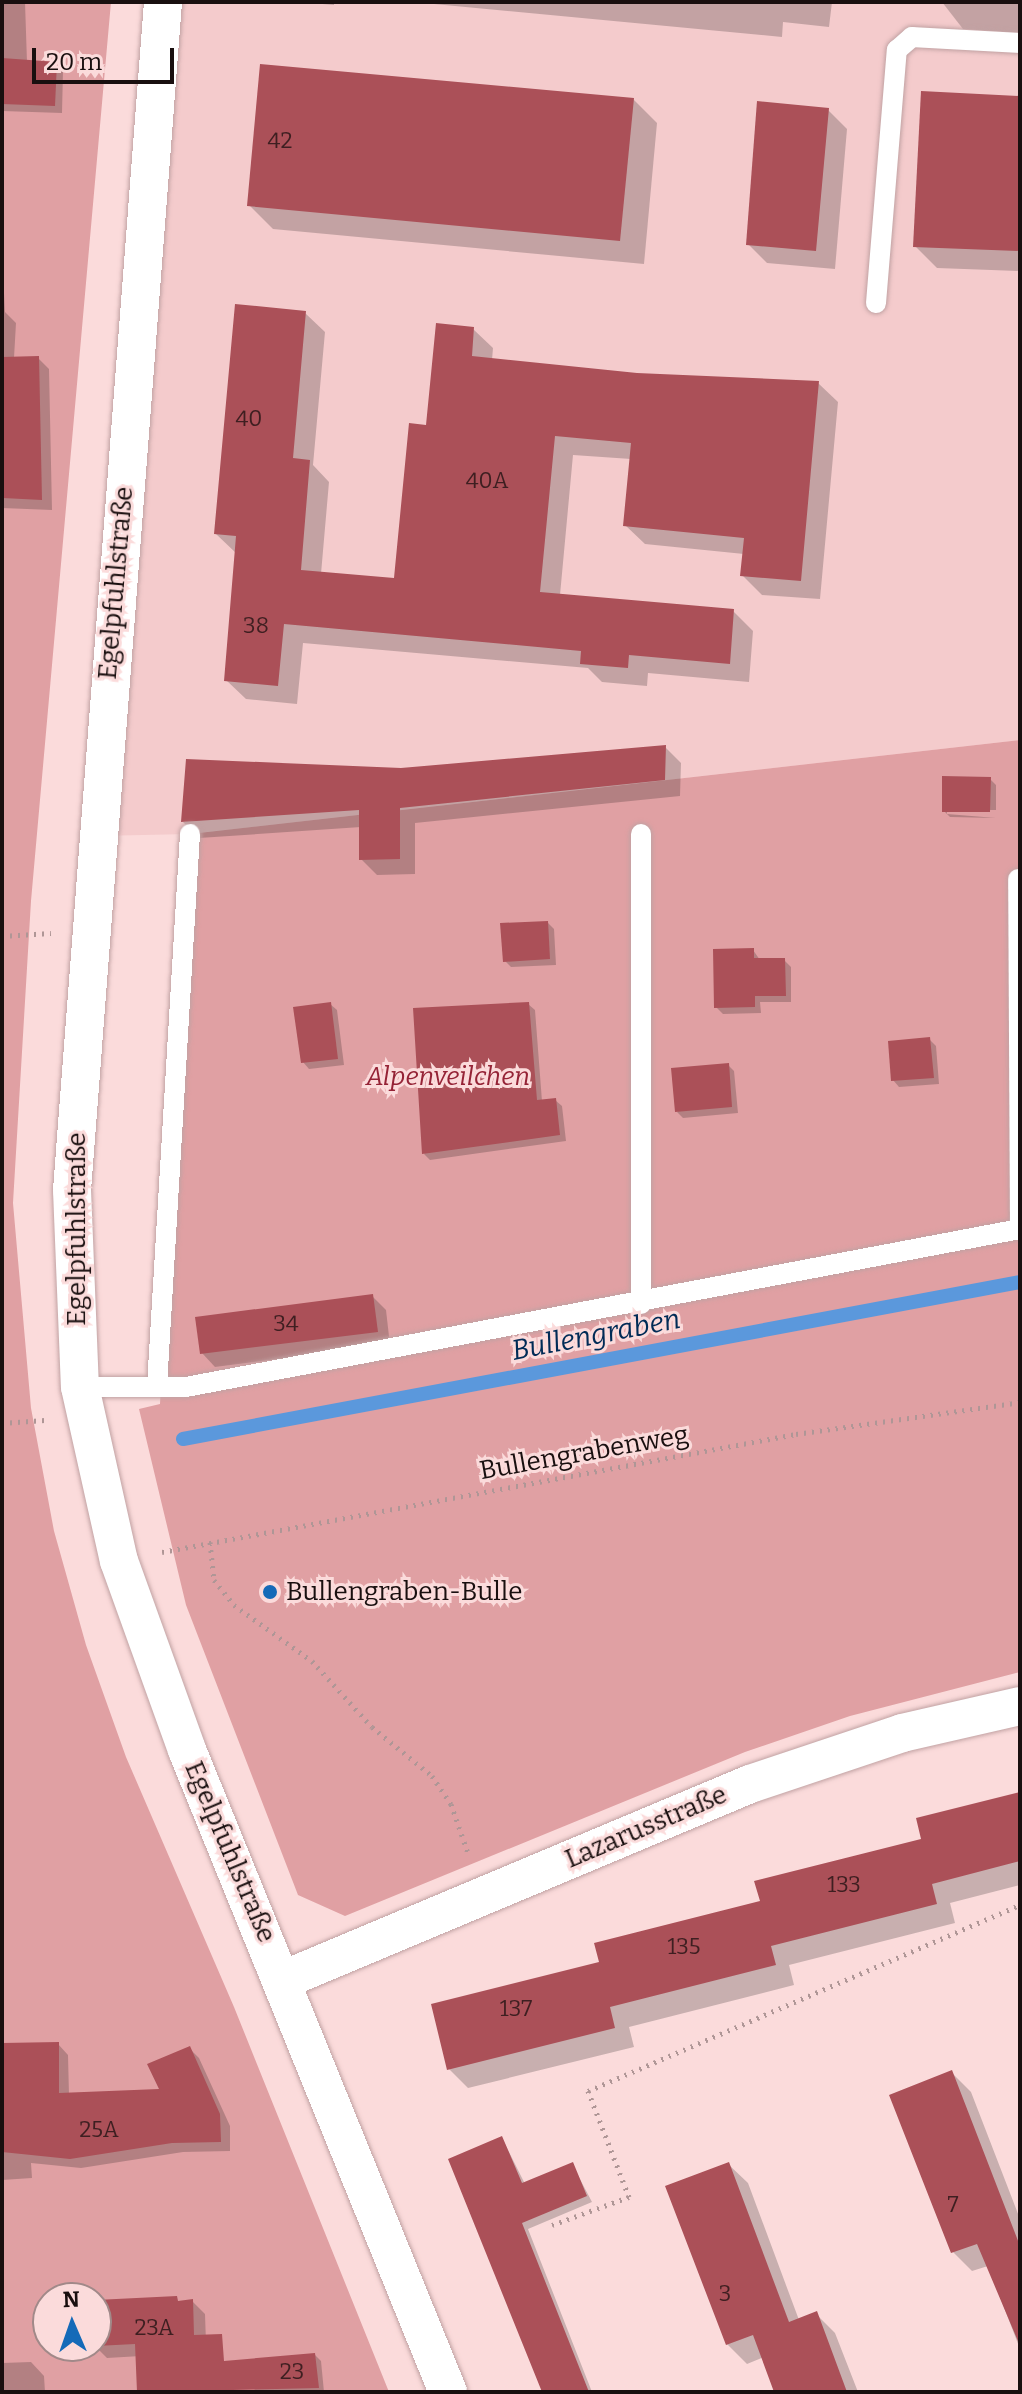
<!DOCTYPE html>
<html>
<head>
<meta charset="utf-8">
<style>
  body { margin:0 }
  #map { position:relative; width:1022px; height:2394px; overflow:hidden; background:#fbdbdb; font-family:Bitter,serif }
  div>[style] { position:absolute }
  .built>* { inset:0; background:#f4cbcc }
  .green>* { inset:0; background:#e0a0a3 }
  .shadow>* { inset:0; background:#0003 }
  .stream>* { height:14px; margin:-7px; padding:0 7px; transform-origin:7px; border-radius:7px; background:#5b98dc }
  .building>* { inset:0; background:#ab5058 }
  .path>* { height:5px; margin-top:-2.5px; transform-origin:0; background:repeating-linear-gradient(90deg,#af9696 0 2px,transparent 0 8px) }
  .roads { filter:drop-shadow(0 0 2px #c1a2a3) drop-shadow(0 0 2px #c1a2a3) }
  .lane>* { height:20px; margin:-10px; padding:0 10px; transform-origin:10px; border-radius:10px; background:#fff }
  .street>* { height:38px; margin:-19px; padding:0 19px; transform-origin:19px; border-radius:19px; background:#fff }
  .dots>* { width:22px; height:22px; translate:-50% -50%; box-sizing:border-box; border:4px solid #fbdbdb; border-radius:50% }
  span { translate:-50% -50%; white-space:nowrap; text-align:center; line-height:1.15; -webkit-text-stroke:6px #fbdbdb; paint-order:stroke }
  .number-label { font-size:22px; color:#3e1f21 }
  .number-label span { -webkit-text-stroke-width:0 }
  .street-label { font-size:26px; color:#190f0f }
  .park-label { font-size:26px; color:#952336; font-style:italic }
  .poi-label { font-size:26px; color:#190f0f }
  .left { translate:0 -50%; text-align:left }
  .water-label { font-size:28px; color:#002b56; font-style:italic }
  .frame { position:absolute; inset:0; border:4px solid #190f0f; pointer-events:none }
  .north { position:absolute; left:32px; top:2282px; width:80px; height:80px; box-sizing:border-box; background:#fbdbdb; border:2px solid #a18989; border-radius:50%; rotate:358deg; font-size:22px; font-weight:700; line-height:32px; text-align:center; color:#190f0f }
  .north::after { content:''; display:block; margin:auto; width:28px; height:36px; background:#156ab8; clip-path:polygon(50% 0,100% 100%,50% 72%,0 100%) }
  .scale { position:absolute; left:32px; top:48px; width:142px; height:36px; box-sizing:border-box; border:4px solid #190f0f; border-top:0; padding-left:10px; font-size:24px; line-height:28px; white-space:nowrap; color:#190f0f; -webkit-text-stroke:6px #fbdbdb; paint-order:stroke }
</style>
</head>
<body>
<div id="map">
  <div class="built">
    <i style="clip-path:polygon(163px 2px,1020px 2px,1020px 740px,190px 834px,96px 836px)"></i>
  </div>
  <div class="green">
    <i style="clip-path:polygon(evenodd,2px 2px,111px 2px,31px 901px,13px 1203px,31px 1408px,54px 1531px,86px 1645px,126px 1757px,234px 2007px,389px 2392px,2px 2392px,2px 2px,48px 2298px,96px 2298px,96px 2346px,48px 2346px,48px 2298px)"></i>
    <i style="clip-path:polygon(1020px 740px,1020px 1672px,850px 1716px,745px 1752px,345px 1916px,298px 1895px,186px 1605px,139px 1409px,160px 1404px,190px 834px)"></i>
  </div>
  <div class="shadow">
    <i style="clip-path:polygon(2px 2px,25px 2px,27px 62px,56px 64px,63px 71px,62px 113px,2px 111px)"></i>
    <i style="clip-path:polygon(299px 2px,334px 2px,334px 5px)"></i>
    <i style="clip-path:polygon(413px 2px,832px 2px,829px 27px,783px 22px,782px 37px)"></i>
    <i style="clip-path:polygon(942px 2px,1020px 2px,1020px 33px,963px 29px)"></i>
    <i style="clip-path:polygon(1020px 98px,1020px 271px,937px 268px,915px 246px)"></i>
    <i style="clip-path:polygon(633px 99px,657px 123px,644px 264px,273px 229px,249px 205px)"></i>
    <i style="clip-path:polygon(828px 110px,847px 129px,835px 269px,767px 263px,748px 244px)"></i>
    <i style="clip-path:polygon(2px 254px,5px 312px,16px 323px,14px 358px,38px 358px,49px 369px,52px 510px,2px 508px)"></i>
    <i style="clip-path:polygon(305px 313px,325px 332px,313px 465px,329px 482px,321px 574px,396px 580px,428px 427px,473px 329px,493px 348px,492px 360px,637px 375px,818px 383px,838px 402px,820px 599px,762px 595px,742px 575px,744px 554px,645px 544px,625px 525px,631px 459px,573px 455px,560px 595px,733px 611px,753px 631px,749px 682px,648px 673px,647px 686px,602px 682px,588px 668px,303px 643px,297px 704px,246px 699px,226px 680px,237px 554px,216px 534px)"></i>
    <i style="clip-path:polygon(665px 747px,681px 763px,680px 796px,415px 823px,415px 874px,377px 875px,361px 859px,361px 827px,199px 838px,183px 822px,401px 770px)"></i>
    <i style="clip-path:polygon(990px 779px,996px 785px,996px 810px,947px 810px,947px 814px,996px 818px,950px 817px,944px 811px)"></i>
    <i style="clip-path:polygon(548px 923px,554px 929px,556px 965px,511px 967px,505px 961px)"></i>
    <i style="clip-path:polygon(753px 950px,760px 960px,784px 960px,791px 967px,791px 1002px,760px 1002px,761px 1013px,723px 1014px,716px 1007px)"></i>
    <i style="clip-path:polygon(330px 1004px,337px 1010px,344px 1065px,309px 1069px,303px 1062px)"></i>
    <i style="clip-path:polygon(528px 1004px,535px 1010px,542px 1101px,555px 1100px,562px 1106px,566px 1141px,430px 1160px,424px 1154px)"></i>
    <i style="clip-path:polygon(929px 1039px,936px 1046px,939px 1084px,899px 1087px,893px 1080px)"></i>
    <i style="clip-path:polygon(728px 1065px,734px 1071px,738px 1113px,683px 1118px,677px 1112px)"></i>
    <i style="clip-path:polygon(372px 1296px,386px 1310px,390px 1345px,215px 1367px,202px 1353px)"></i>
    <i style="clip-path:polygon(1020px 1794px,1020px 1885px,950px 1903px,955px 1923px,789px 1965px,794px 1985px,629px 2027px,634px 2047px,468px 2088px,449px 2069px,601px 1964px,923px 1840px)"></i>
    <i style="clip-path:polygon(58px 2044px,68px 2055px,69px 2095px,162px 2091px,189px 2048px,199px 2058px,230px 2126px,230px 2151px,183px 2152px,81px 2168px,31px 2163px,32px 2178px,2px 2180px,2px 2046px)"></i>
    <i style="clip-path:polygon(952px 2073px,971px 2092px,1020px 2219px,1020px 2349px,988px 2266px,972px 2271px,953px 2252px)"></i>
    <i style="clip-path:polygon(502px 2138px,525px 2184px,572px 2164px,592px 2202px,528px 2229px,592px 2392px,544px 2392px)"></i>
    <i style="clip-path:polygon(728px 2164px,748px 2183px,799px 2320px,816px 2314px,835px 2333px,858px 2392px,777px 2392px,764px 2357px,747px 2364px,727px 2344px)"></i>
    <i style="clip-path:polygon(192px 2301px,205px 2314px,207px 2371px,141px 2356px,107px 2358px,95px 2346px,96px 2303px)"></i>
    <i style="clip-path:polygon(315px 2355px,321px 2361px,324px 2392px,255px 2392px,250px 2361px)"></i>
    <i style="clip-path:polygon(31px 2362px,44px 2376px,45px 2392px,2px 2392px,2px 2363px)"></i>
  </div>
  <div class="stream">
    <i style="left:183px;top:1439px;width:852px;rotate:-10.62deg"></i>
  </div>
  <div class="building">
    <i style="clip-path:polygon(2px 58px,57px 62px,55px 106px,2px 104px)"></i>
    <i style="clip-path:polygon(260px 64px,634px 98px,620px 241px,247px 206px)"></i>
    <i style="clip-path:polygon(921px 91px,1020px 96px,1020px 251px,913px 247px)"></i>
    <i style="clip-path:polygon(757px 101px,829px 108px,816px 251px,746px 245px)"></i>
    <i style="clip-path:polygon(235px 304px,306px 311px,293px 458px,310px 460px,301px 570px,394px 578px,409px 423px,426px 425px,436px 323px,474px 327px,472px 356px,637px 373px,819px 381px,801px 581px,740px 576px,744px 538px,623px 526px,631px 443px,555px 436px,540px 592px,734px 609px,730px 664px,629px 655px,628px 668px,580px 664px,581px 651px,284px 624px,278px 686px,224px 681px,236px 536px,214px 534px)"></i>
    <i style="clip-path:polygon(39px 356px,42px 500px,3px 498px,2px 357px)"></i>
    <i style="clip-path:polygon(666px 745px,665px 780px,400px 808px,400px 859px,359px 860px,359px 810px,181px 822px,186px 759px,401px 768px)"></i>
    <i style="clip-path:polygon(942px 776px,991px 777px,990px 812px,942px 812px)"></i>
    <i style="clip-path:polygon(548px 921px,550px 959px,503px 962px,500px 923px)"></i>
    <i style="clip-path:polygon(754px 948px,754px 958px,785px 958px,786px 996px,755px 996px,755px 1007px,714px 1008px,713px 949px)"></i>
    <i style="clip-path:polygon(331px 1002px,338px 1059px,301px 1063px,293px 1007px)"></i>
    <i style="clip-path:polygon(529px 1002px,537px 1100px,556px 1098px,560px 1135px,422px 1154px,413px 1008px)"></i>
    <i style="clip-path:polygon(930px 1037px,934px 1078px,891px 1081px,888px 1041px)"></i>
    <i style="clip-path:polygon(729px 1063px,732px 1107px,675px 1112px,671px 1068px)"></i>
    <i style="clip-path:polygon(373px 1294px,378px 1332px,200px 1354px,195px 1317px)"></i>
    <i style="clip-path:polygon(1020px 1792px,1020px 1861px,932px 1884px,937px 1904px,771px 1946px,776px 1965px,610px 2007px,615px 2028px,447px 2070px,431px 2004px,599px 1962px,594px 1943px,760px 1901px,754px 1881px,921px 1839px,916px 1818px)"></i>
    <i style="clip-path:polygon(59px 2042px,59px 2093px,159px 2089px,147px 2064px,190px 2046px,220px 2114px,221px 2142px,172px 2143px,70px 2159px,2px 2152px,2px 2043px)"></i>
    <i style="clip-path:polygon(952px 2070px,1020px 2246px,1020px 2346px,977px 2244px,951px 2253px,889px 2095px)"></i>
    <i style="clip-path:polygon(502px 2136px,522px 2183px,573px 2162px,587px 2196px,522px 2223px,589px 2392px,542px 2392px,448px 2159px)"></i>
    <i style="clip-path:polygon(729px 2162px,789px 2322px,817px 2311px,847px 2392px,774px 2392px,753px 2335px,726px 2345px,665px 2186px)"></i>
    <i style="clip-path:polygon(177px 2296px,178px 2301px,193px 2299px,194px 2335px,222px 2334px,224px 2361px,315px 2353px,319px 2388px,137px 2392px,135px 2344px,96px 2346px,96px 2300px)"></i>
  </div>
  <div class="path">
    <i style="left:2px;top:936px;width:49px;rotate:-3.5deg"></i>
    <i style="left:2px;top:1423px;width:43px;rotate:-4deg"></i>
    <i style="left:210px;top:1542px;width:38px;rotate:84deg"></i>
    <i style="left:214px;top:1580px;width:32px;rotate:51deg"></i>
    <i style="left:234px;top:1605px;width:96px;rotate:35.7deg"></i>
    <i style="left:312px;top:1661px;width:89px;rotate:47.7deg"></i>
    <i style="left:372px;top:1727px;width:77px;rotate:39.2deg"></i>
    <i style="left:432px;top:1776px;width:34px;rotate:56deg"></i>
    <i style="left:451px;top:1804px;width:55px;rotate:70.9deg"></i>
    <i style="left:162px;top:1552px;width:645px;rotate:-10.54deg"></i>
    <i style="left:796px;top:1434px;width:226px;rotate:-8.1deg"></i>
    <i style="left:552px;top:2225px;width:82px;rotate:-20deg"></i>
    <i style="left:629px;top:2197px;width:114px;rotate:-111.1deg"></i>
    <i style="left:588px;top:2091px;width:470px;rotate:-23.3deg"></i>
  </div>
  <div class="roads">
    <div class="lane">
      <i style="left:876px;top:303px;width:254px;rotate:-85.3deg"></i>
      <i style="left:897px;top:50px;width:20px;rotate:-41deg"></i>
      <i style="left:912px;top:37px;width:108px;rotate:3.2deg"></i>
      <i style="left:641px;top:834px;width:470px;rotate:90deg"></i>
      <i style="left:157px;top:1386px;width:553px;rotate:-86.58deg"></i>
      <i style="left:80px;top:1387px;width:106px"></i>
      <i style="left:186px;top:1387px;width:849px;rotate:-10.73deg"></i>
      <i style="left:1020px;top:1229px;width:350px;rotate:-90.3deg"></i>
    </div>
    <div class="street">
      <i style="left:163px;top:2px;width:1191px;rotate:94.38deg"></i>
      <i style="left:72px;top:1190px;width:197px;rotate:87.7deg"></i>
      <i style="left:80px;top:1387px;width:178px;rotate:77.4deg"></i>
      <i style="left:119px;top:1561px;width:201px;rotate:70.2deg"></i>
      <i style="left:187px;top:1750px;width:693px;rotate:67.88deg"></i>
      <i style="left:283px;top:1980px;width:506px;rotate:-22.77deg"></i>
      <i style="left:750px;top:1784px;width:160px;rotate:-18.5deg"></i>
      <i style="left:902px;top:1733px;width:121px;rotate:-12.9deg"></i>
    </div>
  </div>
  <div class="dots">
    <i style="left:270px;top:1592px;background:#156ab8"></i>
  </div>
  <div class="number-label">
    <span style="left:280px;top:141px">42</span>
    <span style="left:249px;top:419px">40</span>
    <span style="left:487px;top:481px">40A</span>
    <span style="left:256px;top:626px">38</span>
    <span style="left:286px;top:1324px">34</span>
    <span style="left:844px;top:1885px">133</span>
    <span style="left:684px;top:1947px">135</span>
    <span style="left:516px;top:2009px">137</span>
    <span style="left:99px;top:2130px">25A</span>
    <span style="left:953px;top:2205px">7</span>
    <span style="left:725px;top:2294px">3</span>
    <span style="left:154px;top:2328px">23A</span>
    <span style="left:292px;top:2372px">23</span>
  </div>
  <div class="street-label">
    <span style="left:116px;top:583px;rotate:-85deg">Egelpfuhlstraße</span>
    <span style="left:77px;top:1229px;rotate:-90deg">Egelpfuhlstraße</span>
    <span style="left:584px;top:1453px;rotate:-10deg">Bullengrabenweg</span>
    <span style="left:646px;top:1827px;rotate:-23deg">Lazarusstraße</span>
    <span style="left:230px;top:1852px;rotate:67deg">Egelpfuhlstraße</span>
  </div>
  <div class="park-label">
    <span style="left:448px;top:1077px">Alpenveilchen</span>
  </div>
  <div class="poi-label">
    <span class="left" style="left:286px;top:1592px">Bullengraben-Bulle</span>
  </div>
  <div class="water-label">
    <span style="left:596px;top:1335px;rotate:-11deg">Bullengraben</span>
  </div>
  <div class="frame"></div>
  <div class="north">N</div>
  <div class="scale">20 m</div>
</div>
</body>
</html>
